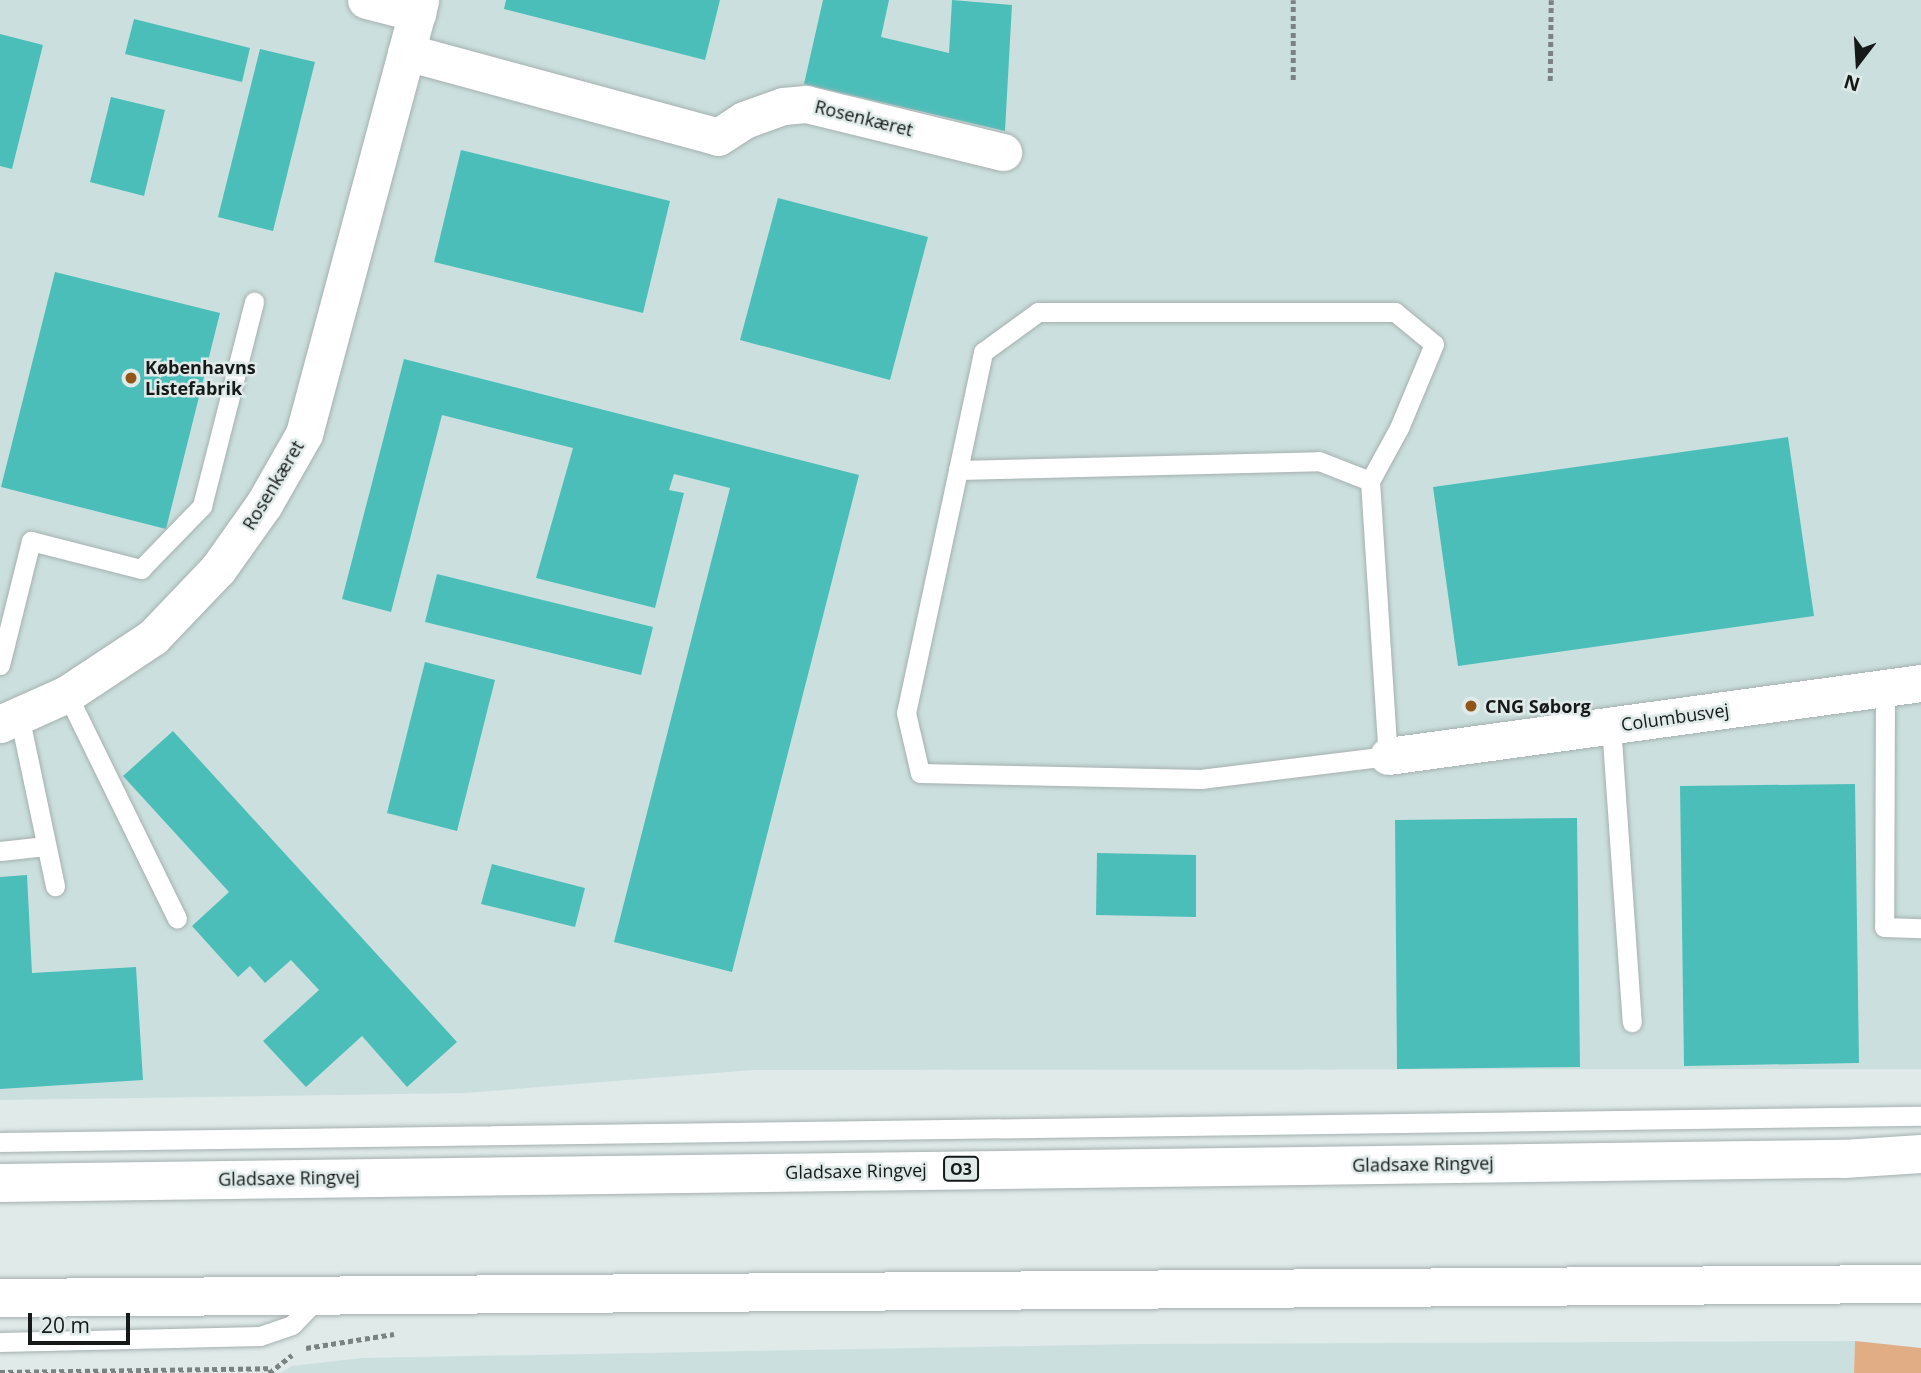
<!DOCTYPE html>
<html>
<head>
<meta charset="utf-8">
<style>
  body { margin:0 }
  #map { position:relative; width:1921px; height:1373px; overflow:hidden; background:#dfeae9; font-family:"Open Sans",sans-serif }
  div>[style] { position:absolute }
  .built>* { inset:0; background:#cbe0de }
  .green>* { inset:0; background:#e0ad85 }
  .building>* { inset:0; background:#4cbeba }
  .path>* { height:4.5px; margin-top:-2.25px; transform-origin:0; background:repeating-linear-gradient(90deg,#7b8382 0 5px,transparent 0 8.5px) }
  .roads { filter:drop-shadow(0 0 2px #a5b0af) drop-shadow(0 0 2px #a5b0af) }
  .service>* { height:19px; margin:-9.5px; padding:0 9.5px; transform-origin:9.5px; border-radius:9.5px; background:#fff }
  .minor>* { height:37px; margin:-18.5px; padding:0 18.5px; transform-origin:18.5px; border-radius:18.5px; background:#fff }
  .primary>* { height:38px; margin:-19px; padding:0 19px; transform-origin:19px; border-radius:19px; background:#fff }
  .dots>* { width:19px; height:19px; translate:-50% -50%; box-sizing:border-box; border:4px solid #dfeae9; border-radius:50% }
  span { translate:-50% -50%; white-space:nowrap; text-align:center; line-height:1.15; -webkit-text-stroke:5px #dfeae9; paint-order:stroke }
  .shield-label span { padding:2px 5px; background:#dfeae9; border:2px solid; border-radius:5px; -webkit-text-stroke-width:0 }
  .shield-label { font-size:16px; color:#151918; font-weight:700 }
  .street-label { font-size:18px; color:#151918 }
  .poi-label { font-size:18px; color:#151918; font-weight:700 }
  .left { translate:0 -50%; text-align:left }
  .north { position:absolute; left:1823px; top:28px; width:70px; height:70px; -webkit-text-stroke:5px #dfeae9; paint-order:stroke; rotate:197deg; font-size:19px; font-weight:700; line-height:28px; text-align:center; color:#151918 }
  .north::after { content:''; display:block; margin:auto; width:24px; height:32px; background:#151918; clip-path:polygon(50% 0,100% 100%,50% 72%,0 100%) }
  .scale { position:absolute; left:28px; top:1313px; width:102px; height:32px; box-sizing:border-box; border:4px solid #151918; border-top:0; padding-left:9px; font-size:21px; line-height:24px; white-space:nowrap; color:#151918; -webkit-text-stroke:5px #dfeae9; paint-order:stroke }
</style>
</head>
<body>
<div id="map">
  <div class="built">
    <i style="clip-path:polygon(0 0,1921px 0,1921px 1069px,753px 1070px,465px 1093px,0 1100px)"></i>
    <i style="clip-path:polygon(1855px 1341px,1854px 1373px,280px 1373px,292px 1366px,362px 1358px,1141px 1344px)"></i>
  </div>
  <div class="green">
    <i style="clip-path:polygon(1855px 1341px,1921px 1348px,1921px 1373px,1854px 1373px)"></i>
  </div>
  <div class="building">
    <i style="clip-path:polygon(506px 0,720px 0,705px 60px,504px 9px)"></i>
    <i style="clip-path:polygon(823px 0,889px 0,881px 37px,949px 53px,952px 0,1012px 5px,1005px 131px,804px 84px)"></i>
    <i style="clip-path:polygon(134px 19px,250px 48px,242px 82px,125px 54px)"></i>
    <i style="clip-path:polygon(0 34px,43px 45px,12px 169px,0 166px)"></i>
    <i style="clip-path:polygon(260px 49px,315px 62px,273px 231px,218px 217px)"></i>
    <i style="clip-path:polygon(111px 97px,165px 110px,144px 196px,90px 182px)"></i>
    <i style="clip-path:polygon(461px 150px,670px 201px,643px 313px,434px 262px)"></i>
    <i style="clip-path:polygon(778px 198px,928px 237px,890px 380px,740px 340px)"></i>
    <i style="clip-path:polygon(55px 272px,220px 313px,166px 529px,1px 487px)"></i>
    <i style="clip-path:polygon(404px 359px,859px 475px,732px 972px,614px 942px,730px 488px,674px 474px,669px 490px,684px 493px,655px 608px,536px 578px,573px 448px,442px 415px,391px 612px,342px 599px)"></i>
    <i style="clip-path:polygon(1788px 437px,1814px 616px,1458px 666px,1433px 487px)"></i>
    <i style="clip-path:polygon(437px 574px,653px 627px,641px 675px,425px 622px)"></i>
    <i style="clip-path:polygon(425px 662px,495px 680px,457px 831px,387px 813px)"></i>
    <i style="clip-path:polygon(173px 731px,457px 1042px,407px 1087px,362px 1036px,306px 1087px,263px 1041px,319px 990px,291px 960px,265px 983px,250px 966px,238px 977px,192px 926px,229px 892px,123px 776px)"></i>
    <i style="clip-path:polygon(1855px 784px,1859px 1063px,1684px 1066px,1680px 786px)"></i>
    <i style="clip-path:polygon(1577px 818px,1580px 1067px,1397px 1069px,1395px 820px)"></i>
    <i style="clip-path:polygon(1097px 853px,1196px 855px,1196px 917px,1096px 915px)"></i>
    <i style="clip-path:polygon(492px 864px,585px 888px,575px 927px,481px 904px)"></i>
    <i style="clip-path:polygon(27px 875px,32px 973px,136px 967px,143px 1080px,0 1089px,0 877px)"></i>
  </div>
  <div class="path">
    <i style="left:1293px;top:80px;width:80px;rotate:-90deg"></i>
    <i style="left:1550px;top:81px;width:81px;rotate:-89.3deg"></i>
    <i style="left:306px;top:1348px;width:89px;rotate:-9deg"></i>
    <i style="left:0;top:1372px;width:270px;rotate:-0.8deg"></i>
    <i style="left:269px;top:1373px;width:29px;rotate:-38deg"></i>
  </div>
  <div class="roads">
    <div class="service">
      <i style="left:958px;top:470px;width:361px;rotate:-1.4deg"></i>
      <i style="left:1319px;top:461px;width:55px;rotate:21.4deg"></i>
      <i style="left:1370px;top:481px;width:276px;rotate:86.3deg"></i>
      <i style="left:1388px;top:756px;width:187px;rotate:173deg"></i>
      <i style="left:1202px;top:779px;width:282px;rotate:-178.8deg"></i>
      <i style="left:920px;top:773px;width:62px;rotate:-103.1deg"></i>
      <i style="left:906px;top:713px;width:249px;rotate:-77.9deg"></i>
      <i style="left:958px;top:470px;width:121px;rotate:-78deg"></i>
      <i style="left:983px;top:352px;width:68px;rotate:-36deg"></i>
      <i style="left:1038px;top:312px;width:357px"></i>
      <i style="left:1395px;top:312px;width:50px;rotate:39.4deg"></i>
      <i style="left:1434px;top:344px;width:91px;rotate:112.6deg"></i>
      <i style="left:1399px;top:428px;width:60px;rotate:118.7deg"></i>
      <i style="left:0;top:665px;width:128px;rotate:-76deg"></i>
      <i style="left:31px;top:541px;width:114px;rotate:14.3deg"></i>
      <i style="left:141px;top:569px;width:88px;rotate:-45.9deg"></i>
      <i style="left:202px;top:506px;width:211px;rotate:-75.7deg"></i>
      <i style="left:1885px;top:688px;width:239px;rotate:90.2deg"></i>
      <i style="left:1884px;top:927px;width:37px;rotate:2deg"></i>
      <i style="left:67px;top:694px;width:250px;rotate:63.9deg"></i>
      <i style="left:19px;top:715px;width:175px;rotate:78.1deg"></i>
      <i style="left:1611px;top:725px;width:298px;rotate:86deg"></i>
      <i style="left:0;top:851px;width:46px;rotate:-6.2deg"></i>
      <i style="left:0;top:1142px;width:1921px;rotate:-0.78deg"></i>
      <i style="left:0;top:1342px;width:260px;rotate:-1.3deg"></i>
      <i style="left:260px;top:1336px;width:34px;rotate:-19deg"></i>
      <i style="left:292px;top:1325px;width:40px;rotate:-46deg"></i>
    </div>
    <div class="minor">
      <i style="left:366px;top:0;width:53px;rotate:14.3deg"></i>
      <i style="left:406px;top:52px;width:323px;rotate:15.2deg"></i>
      <i style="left:718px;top:137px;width:31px;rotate:-33deg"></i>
      <i style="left:744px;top:120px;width:41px;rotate:-19.7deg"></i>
      <i style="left:783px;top:106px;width:23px;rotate:-5deg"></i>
      <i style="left:806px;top:104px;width:203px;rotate:13.7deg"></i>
      <i style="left:0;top:724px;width:73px;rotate:-24.1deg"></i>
      <i style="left:67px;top:694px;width:103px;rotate:-33.5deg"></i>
      <i style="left:153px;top:637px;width:94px;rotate:-46.3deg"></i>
      <i style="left:218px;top:569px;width:80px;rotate:-54.7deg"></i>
      <i style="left:264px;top:504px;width:81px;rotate:-60.3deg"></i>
      <i style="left:304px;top:434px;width:449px;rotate:-75deg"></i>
      <i style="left:1388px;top:756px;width:538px;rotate:-7.8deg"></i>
    </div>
    <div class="primary">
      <i style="left:0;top:1183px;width:1844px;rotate:-0.75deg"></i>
      <i style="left:1844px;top:1159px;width:77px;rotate:-3.7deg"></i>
      <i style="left:0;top:1298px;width:1921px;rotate:-0.42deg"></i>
    </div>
  </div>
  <div class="dots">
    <i style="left:131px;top:378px;background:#925518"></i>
    <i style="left:1471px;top:706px;background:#925518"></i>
  </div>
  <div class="shield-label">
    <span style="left:961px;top:1169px">O3</span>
  </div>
  <div class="street-label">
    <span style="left:864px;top:118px;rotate:14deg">Rosenkæret</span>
    <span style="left:273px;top:485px;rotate:-59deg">Rosenkæret</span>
    <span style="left:1675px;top:717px;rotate:-8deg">Columbusvej</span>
    <span style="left:1423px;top:1164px;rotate:-1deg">Gladsaxe Ringvej</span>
    <span style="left:856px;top:1171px;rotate:-1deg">Gladsaxe Ringvej</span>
    <span style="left:289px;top:1178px;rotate:-1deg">Gladsaxe Ringvej</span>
  </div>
  <div class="poi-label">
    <span class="left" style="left:145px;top:378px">Københavns<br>Listefabrik</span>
    <span class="left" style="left:1485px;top:706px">CNG Søborg</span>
  </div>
  <div class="north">N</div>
  <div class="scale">20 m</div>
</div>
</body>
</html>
